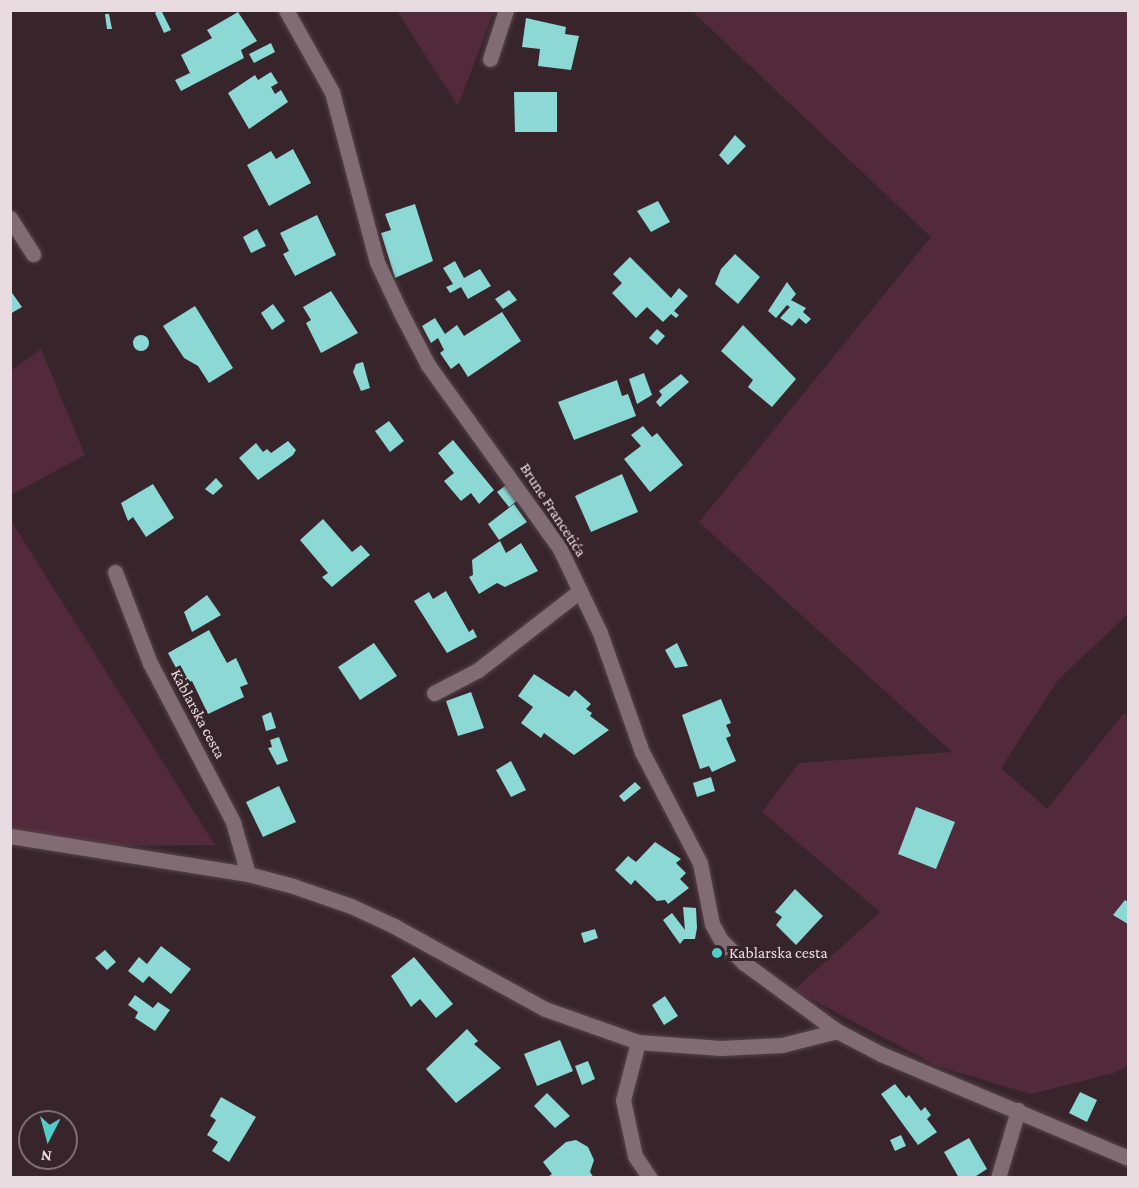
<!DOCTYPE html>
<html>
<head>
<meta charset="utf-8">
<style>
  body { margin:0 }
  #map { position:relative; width:1139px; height:1188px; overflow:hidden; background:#37252b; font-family:"Crimson Pro",serif }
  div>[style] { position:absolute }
  .green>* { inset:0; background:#522a3b }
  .building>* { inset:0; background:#8bd8d5 }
  .round { border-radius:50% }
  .roads { filter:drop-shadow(0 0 2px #534449) drop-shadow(0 0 2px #534449) }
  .minor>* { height:15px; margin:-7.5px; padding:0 7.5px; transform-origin:7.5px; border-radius:7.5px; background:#816c73 }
  .dots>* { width:16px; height:16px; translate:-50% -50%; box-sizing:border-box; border:3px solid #37252b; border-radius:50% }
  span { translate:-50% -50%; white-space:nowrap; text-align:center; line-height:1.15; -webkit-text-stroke:6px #37252b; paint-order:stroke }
  .street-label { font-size:16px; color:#e9dce1 }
  .poi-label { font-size:16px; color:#e9dce1 }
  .left { translate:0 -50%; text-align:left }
  .frame { position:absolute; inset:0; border:12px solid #e9dce1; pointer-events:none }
  .north { position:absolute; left:18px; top:1110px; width:60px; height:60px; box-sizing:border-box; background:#37252b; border:2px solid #7e6e74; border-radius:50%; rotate:186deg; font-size:16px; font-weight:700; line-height:24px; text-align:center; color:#e9dce1 }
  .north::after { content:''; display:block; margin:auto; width:21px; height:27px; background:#53cdcb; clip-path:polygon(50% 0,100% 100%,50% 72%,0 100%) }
</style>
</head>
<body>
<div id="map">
  <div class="green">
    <i style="clip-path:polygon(397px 11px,494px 11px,458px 106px)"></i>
    <i style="clip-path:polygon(692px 11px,1128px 11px,1128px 614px,1058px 680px,1001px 768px,1047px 809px,1124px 713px,1128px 717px,1128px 1066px,1114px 1073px,1031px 1094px,937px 1066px,794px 990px,880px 912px,762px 812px,799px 763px,952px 752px,699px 522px,931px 237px)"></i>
    <i style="clip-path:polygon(41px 349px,85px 455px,11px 495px,11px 371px)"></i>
    <i style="clip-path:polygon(10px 519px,215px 845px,108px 846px,11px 829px)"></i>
  </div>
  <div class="building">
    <i style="clip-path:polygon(161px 10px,171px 30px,164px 33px,155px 13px)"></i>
    <i style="clip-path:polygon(238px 12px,257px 41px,241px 50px,244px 58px,181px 91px,175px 80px,190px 73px,181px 55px,212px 38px,207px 30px)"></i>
    <i style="clip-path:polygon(105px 14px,109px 14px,112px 29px,107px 29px)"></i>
    <i style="clip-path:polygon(526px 18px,566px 27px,565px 34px,579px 36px,571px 70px,538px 66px,540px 49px,522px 47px)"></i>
    <i style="clip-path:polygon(271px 43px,275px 52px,254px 63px,249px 54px)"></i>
    <i style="clip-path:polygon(271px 72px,278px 83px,271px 87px,275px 94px,281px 90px,288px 102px,249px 129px,228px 93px,255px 75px,258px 80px)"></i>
    <i style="clip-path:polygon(514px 92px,557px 92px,557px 132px,515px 132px)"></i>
    <i style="clip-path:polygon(735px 135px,746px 146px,728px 165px,719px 155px)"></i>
    <i style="clip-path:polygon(293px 149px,311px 183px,269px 206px,247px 165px,271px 151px,276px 159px)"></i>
    <i style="clip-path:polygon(658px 201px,670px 222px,651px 232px,637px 211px)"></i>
    <i style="clip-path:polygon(415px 204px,433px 261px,395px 278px,381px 233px,391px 230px,385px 214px)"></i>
    <i style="clip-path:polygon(317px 215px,336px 255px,295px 276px,283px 254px,289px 251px,280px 233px)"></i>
    <i style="clip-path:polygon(257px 229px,266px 246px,251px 253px,243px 237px)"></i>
    <i style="clip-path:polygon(735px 254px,760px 277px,738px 304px,715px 284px,721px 269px)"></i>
    <i style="clip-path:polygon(630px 257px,671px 298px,679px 288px,688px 296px,674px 311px,679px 315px,676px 318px,671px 314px,663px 322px,647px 307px,636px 318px,612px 293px,622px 283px,613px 274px)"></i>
    <i style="clip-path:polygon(455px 261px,464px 278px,480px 269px,491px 286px,468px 299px,461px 287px,450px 293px,446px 287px,453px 284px,443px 268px)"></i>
    <i style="clip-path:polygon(787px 282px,796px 294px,791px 300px,806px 308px,803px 312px,811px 319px,806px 324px,799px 318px,792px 326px,780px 318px,790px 307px,787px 305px,776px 318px,768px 311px)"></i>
    <i style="clip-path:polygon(10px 290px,22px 307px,10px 314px)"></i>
    <i style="clip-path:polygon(509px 290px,517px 300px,503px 309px,495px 299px)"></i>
    <i style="clip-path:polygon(331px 291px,358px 333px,321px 353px,306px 323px,311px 320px,303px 307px)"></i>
    <i style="clip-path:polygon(273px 304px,285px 321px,272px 330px,261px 313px)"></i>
    <i style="clip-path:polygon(195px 306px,233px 368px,209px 383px,198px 366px,184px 358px,163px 326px)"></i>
    <i style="clip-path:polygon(502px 312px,521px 341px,468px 377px,459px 363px,451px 369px,440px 353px,444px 350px,438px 338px,431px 343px,422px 326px,435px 318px,445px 334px,457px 325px,464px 336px)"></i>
    <i style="clip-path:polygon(743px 325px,796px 379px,772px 407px,748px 387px,753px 380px,721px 351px)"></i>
    <i style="clip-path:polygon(657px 329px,665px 336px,657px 345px,649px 338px)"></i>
    <i class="round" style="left:133px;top:335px;width:16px;height:16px"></i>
    <i style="clip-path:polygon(363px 362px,370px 388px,361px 391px,353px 372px,356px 364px)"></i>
    <i style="clip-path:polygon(644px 373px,652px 395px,637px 404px,629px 379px)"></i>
    <i style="clip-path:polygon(681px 374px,689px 382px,660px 407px,656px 402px,662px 395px,659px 391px)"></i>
    <i style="clip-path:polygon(617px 380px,622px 396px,628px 394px,636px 416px,574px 440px,558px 402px)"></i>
    <i style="clip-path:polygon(389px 421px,404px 441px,390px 452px,375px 431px)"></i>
    <i style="clip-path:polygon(643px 426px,652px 437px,657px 433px,683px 465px,650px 492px,624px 459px,641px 446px,631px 435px)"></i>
    <i style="clip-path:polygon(453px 440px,494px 490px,479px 504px,471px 493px,461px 501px,444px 481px,454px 473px,438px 453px)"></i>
    <i style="clip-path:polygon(288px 441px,296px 450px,293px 455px,258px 480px,239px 458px,256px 443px,263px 452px,267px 449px,271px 453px)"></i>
    <i style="clip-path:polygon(622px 474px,638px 512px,591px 532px,575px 496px)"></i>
    <i style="clip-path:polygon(216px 478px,223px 486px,213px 495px,205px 489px)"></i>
    <i style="clip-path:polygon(153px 484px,174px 518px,146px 537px,133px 517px,128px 521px,121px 503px)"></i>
    <i style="clip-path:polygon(506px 485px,518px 500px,509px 507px,497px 492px)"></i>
    <i style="clip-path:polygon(514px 504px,527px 522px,499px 540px,488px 524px)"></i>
    <i style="clip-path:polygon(323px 519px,352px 552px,361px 545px,370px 555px,332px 587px,322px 577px,328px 573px,300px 540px)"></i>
    <i style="clip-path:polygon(500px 541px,506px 553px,521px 543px,538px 571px,505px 587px,497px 583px,479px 594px,469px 577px,473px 575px,472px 560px)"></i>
    <i style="clip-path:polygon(446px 591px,469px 632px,473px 629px,477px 637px,447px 653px,414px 601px,429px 592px,433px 599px)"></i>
    <i style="clip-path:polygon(207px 595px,221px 615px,192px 632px,184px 612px)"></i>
    <i style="clip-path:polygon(209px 630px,227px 663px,236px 658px,248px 684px,240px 687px,244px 697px,208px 714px,192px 681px,185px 685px,168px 653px)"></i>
    <i style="clip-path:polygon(374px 643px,397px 676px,360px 700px,338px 667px)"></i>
    <i style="clip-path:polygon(677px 643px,688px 666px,675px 668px,665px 650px)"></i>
    <i style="clip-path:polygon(534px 674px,569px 697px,575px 690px,591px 704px,586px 709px,592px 713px,590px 716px,609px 730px,574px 755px,544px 733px,541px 738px,521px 723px,533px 707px,518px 696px)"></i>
    <i style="clip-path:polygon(471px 692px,484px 728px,458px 736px,446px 701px)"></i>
    <i style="clip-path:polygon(721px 699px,731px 723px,726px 725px,731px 736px,726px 738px,736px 761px,712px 772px,709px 766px,700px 769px,682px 715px)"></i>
    <i style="clip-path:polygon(271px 712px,276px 728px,266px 731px,262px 716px)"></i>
    <i style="clip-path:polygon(279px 737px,288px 761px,277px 765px,268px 748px,272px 747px,270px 740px)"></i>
    <i style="clip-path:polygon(511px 761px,526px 790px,511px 797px,496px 770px)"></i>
    <i style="clip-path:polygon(711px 777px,715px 791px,697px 797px,693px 783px)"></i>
    <i style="clip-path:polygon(635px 782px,641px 788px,624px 802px,619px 796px)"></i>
    <i style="clip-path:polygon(279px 786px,296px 822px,263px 837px,246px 802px)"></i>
    <i style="clip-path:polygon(916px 807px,955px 822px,936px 869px,898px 854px)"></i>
    <i style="clip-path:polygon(655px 842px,681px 859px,676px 863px,686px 873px,680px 879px,689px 888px,668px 904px,665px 900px,657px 901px,635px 880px,631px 885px,615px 870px,628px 856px,636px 862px)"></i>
    <i style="clip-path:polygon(795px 889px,823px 916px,796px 945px,776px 925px,782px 917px,775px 912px)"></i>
    <i style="clip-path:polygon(1125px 900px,1128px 902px,1128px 924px,1113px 915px)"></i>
    <i style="clip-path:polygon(683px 907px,696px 908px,697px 928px,695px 939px,684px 939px,680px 944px,663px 920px,672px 913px,685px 930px)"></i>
    <i style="clip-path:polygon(595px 929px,598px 938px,584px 943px,581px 933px)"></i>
    <i style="clip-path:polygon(161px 946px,191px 969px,171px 994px,149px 976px,143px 983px,128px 971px,139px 957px,147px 964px)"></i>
    <i style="clip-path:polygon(105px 950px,116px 962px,107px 970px,95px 958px)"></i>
    <i style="clip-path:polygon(414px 957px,453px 1004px,436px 1018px,420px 999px,411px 1007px,391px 976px)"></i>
    <i style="clip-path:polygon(135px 995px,153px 1008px,158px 1002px,170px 1010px,155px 1031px,135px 1018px,138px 1012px,128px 1005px)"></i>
    <i style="clip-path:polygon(665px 996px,678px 1016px,664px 1025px,652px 1005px)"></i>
    <i style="clip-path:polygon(467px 1029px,478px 1041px,474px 1044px,501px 1068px,456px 1103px,426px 1069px)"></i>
    <i style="clip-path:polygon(560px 1040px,573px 1071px,537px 1086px,524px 1054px)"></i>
    <i style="clip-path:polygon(588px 1061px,595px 1079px,582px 1085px,575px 1066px)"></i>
    <i style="clip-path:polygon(895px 1084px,906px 1098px,909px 1095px,921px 1111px,925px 1107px,931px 1115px,927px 1119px,937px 1132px,918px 1145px,881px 1094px)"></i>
    <i style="clip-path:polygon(1080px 1092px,1097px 1100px,1087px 1122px,1069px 1113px)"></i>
    <i style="clip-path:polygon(547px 1093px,570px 1116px,555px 1128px,534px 1106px)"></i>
    <i style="clip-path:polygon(221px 1097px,256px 1117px,229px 1162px,212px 1151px,218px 1142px,207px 1135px,216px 1120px,210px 1116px)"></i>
    <i style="clip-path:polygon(901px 1135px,906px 1146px,895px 1151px,890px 1140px)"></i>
    <i style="clip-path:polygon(969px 1138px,987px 1169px,973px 1178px,959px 1178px,944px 1152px)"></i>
    <i style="clip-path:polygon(566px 1142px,576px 1140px,588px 1147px,594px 1160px,590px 1172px,594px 1178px,546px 1178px,552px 1174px,543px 1162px)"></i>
  </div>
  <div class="roads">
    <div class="minor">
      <i style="left:286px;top:10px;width:94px;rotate:60.7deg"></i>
      <i style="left:332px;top:92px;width:176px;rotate:75.2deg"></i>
      <i style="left:377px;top:262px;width:54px;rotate:64.9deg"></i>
      <i style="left:400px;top:311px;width:61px;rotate:62.6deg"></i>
      <i style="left:428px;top:365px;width:226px;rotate:54.3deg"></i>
      <i style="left:560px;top:549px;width:93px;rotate:64.5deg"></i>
      <i style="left:600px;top:633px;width:126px;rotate:70.6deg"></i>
      <i style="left:642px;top:752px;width:125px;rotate:62.4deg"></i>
      <i style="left:700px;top:863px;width:62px;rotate:78.9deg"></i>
      <i style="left:712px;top:924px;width:18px;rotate:61deg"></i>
      <i style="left:721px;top:940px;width:33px;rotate:45deg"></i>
      <i style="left:744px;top:963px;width:115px;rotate:36.2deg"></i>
      <i style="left:837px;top:1031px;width:50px;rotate:27.6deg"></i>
      <i style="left:881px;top:1054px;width:268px;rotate:22.8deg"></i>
      <i style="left:490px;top:59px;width:52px;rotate:-71.9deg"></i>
      <i style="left:10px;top:218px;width:43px;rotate:57.4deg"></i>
      <i style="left:115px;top:572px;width:97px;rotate:69deg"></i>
      <i style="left:150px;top:663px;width:179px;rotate:62.4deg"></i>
      <i style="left:233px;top:822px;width:54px;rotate:73.9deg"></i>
      <i style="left:434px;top:693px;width:50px;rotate:-27.6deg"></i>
      <i style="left:478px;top:670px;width:129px;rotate:-37.8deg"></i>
      <i style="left:10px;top:836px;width:241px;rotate:9.1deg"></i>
      <i style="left:248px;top:874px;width:47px;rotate:14.9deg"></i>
      <i style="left:293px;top:886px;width:61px;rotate:19deg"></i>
      <i style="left:351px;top:906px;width:47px;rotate:24.9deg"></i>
      <i style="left:394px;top:926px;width:172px;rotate:28.8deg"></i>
      <i style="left:545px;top:1009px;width:99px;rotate:19.5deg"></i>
      <i style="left:638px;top:1042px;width:83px;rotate:4.1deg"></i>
      <i style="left:721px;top:1048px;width:61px;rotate:-2.8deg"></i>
      <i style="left:782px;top:1045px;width:57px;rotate:-14.3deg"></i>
      <i style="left:638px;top:1042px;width:60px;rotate:104.5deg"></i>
      <i style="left:623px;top:1100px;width:57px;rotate:77.9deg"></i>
      <i style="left:635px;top:1156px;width:27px;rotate:56deg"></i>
      <i style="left:998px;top:1178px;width:71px;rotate:-73.6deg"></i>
    </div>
  </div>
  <div class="dots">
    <i style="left:717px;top:953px;background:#53cdcb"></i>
  </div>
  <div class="street-label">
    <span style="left:553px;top:510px;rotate:57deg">Brune Francetića</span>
    <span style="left:198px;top:714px;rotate:62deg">Kablarska cesta</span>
  </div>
  <div class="poi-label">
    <span class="left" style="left:729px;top:953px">Kablarska cesta</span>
  </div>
  <div class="frame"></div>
  <div class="north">N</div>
</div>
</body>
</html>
